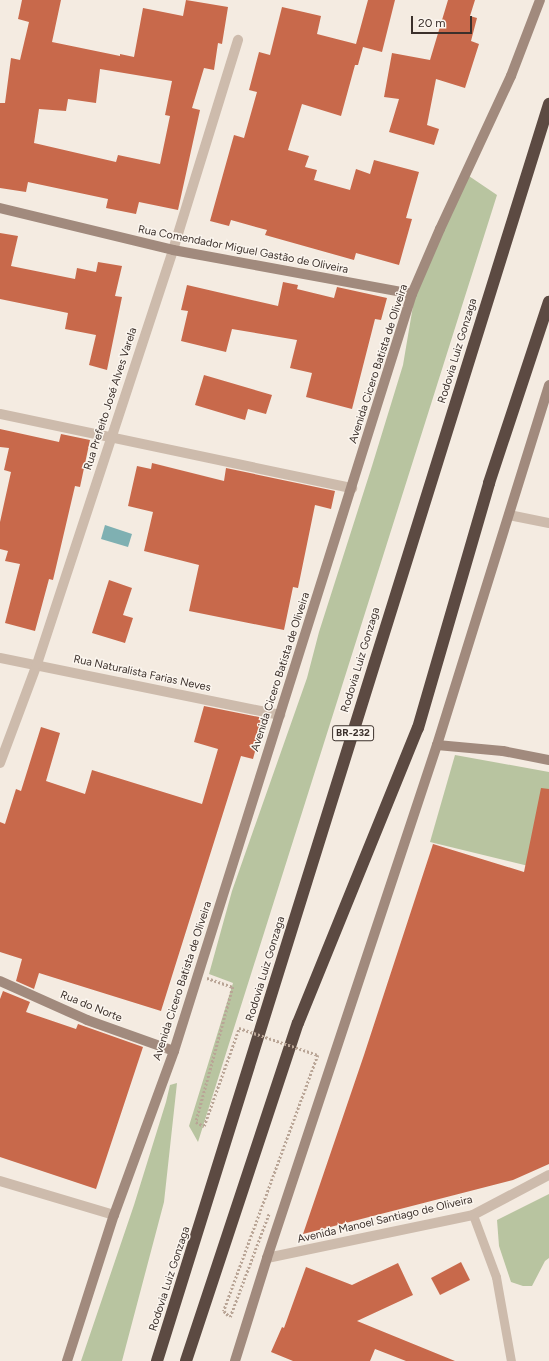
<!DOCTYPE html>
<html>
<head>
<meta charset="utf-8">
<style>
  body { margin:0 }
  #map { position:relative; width:549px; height:1361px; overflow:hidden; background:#f4ebe1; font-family:Figtree,sans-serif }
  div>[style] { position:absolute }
  .green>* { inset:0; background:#b8c4a0 }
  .water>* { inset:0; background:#7fb0b2 }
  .building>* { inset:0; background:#c8694b }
  .lane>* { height:9px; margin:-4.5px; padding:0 4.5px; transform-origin:4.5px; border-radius:4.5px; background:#cdbbac }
  .street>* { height:10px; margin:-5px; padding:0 5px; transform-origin:5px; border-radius:5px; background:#cdbbac }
  .secondary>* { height:10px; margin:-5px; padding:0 5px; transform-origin:5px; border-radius:5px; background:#a18a7d }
  .highway>* { height:12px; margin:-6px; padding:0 6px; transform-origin:6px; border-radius:6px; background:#5c4a42 }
  .path-bridge>* { height:2.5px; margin-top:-1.25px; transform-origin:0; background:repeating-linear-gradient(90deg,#b9a596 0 2px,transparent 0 4px) }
  span { translate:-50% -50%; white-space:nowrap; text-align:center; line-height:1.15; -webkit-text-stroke:3px #fbf5ee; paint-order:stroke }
  .shield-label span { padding:1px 3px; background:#fbf5ee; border:1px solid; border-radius:3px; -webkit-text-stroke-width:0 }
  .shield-label { font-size:10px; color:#3b302b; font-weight:700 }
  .street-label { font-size:11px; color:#3b302b }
  .scale { position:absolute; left:411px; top:16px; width:61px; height:18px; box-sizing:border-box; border:2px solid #3b302b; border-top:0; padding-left:5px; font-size:12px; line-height:14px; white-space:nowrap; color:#3b302b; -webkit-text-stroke:3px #fbf5ee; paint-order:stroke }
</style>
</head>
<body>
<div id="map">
  <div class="green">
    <i style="clip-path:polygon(463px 172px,497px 195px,198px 1142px,189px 1126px,233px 983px,209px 974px,232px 891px,307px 678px,319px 632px,372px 466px,403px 365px,414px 300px)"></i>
    <i style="clip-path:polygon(455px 755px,549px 772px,549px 871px,430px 842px)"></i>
    <i style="clip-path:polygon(177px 1083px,164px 1202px,122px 1361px,81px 1361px,134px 1205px,166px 1102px,170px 1085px)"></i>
    <i style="clip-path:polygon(549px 1194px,549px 1258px,545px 1261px,532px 1286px,523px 1286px,511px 1282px,499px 1246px,497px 1220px)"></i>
  </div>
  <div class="water">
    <i style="clip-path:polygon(105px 525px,132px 534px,128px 547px,101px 539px)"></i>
  </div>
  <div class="building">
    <i style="clip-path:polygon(evenodd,22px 0,61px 0,52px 42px,120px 56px,120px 54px,134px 57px,143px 8px,183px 16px,186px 0,228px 7px,222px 44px,218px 43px,214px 70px,204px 68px,192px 108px,200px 110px,178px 210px,139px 202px,136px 214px,106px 208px,108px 199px,28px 182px,26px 192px,0 188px,0 103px,5px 103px,11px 58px,20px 60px,29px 22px,18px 19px,22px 0,100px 69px,172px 81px,165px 115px,170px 116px,160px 164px,118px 155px,116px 162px,34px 143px,39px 109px,66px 111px,68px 99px,96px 103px,100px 69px)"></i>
    <i style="clip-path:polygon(368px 0,395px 0,382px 52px,363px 47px,358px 65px,355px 65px,341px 116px,302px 104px,288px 150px,309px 156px,305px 167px,317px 170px,314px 180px,350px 190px,356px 169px,370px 174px,374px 160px,419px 172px,406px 218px,412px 219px,399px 265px,356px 253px,354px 260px,265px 235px,267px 230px,231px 220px,229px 226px,210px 221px,234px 135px,244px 138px,257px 92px,249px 90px,259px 52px,270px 55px,282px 7px,321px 16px,317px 34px,356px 44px)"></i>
    <i style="clip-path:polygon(448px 0,475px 0,470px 16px,477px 18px,471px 41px,479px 44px,465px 88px,436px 79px,427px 125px,439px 129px,434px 145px,389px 132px,399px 99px,384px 97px,392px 53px,430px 60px)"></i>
    <i style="clip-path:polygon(0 233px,18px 236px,11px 266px,75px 279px,77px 268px,96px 272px,98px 262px,122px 266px,115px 296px,122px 297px,107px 370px,89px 365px,96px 335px,65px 329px,68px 313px,0 299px)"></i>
    <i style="clip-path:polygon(283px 282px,298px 285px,297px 289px,334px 298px,337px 287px,387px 298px,381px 320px,375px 319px,352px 409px,306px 397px,312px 373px,290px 368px,297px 340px,232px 329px,226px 352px,181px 341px,188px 311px,181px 310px,187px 285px,278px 306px)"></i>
    <i style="clip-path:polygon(204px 375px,272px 395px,266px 414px,248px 409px,245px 420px,195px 405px)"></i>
    <i style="clip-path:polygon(0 429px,59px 442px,61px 434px,90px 440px,80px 487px,75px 486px,53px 580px,49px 579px,35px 631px,5px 623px,20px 564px,5px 561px,8px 551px,0 549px,0 522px,11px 472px,4px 470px,9px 448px,0 447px)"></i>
    <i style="clip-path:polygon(152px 463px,224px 481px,226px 468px,335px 491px,331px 509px,315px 505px,298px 588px,293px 587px,284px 630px,189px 611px,199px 565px,144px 551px,153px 512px,128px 506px,137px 466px,151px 469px)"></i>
    <i style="clip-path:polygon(109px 580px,132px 588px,123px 615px,133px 618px,125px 643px,92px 633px)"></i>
    <i style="clip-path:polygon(204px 706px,264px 718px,253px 759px,241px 756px,161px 1011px,39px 973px,34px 989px,16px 981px,22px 959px,0 952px,0 822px,5px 824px,16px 789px,21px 791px,41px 727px,60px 733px,46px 781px,85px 794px,92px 770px,202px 804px,218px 749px,194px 742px)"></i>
    <i style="clip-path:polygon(541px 788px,549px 789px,549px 1164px,513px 1180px,303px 1234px,364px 1055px,433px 844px,524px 872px)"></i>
    <i style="clip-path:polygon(3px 991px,30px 1002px,26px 1012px,76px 1029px,78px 1024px,143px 1047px,96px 1189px,0 1157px,0 999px)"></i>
    <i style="clip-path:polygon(461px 1262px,470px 1280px,440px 1295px,431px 1278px)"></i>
    <i style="clip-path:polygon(398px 1263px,413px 1295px,357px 1321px,455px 1361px,406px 1361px,375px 1349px,370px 1361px,293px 1361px,271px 1352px,282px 1327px,284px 1328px,306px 1267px,352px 1285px)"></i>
  </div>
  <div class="lane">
    <i style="left:473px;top:1215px;width:66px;rotate:69.6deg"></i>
    <i style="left:496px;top:1277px;width:85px;rotate:79.9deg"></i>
  </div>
  <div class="street">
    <i style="left:0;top:414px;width:360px;rotate:11.9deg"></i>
    <i style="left:509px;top:515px;width:41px;rotate:11.3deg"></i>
    <i style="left:0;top:658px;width:286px;rotate:11.5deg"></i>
    <i style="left:0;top:763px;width:106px;rotate:-69.5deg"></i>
    <i style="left:37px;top:664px;width:436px;rotate:-71.8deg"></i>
    <i style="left:173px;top:250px;width:220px;rotate:-72.8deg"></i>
    <i style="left:0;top:1181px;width:119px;rotate:16.6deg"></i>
    <i style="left:267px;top:1258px;width:210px;rotate:-11.8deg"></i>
    <i style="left:473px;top:1215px;width:86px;rotate:-27.8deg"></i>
  </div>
  <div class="secondary">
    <i style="left:0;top:208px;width:178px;rotate:13.6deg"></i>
    <i style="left:173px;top:250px;width:243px;rotate:10.4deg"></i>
    <i style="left:437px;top:745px;width:66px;rotate:5.2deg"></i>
    <i style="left:503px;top:751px;width:47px;rotate:11.1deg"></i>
    <i style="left:0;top:981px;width:95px;rotate:24.1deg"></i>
    <i style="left:87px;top:1020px;width:92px;rotate:19.6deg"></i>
    <i style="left:67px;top:1361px;width:153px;rotate:-72.2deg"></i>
    <i style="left:114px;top:1215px;width:175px;rotate:-69.9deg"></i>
    <i style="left:174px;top:1051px;width:794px;rotate:-72.55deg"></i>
    <i style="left:412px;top:294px;width:71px;rotate:-66.7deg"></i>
    <i style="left:440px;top:229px;width:169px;rotate:-65.1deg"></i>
    <i style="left:511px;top:76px;width:81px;rotate:-69.1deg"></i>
    <i style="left:235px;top:1361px;width:108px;rotate:-72.7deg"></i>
    <i style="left:267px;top:1258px;width:540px;rotate:-71.67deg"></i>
    <i style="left:437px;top:745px;width:377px;rotate:-72.7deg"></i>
  </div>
  <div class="highway">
    <i style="left:157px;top:1361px;width:1317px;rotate:-72.68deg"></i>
    <i style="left:186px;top:1361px;width:356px;rotate:-71.7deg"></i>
    <i style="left:298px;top:1023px;width:318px;rotate:-67.9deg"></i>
    <i style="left:418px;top:728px;width:255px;rotate:-73.8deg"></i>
    <i style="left:489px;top:483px;width:191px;rotate:-71.7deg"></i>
  </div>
  <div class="path-bridge">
    <i style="left:207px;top:978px;width:28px;rotate:19deg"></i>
    <i style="left:233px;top:987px;width:140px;rotate:105.3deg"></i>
    <i style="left:196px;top:1122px;width:9px;rotate:27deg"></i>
    <i style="left:204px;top:1126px;width:104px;rotate:-70.3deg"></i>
    <i style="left:239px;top:1028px;width:83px;rotate:18.9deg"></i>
    <i style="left:318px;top:1055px;width:273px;rotate:110.2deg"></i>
    <i style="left:224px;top:1311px;width:8px;rotate:45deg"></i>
    <i style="left:230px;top:1317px;width:111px;rotate:-69.4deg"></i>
  </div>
  <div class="shield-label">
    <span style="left:353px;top:733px">BR-232</span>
  </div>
  <div class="street-label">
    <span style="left:243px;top:250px;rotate:11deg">Rua Comendador Miguel Gastão de Oliveira</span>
    <span style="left:458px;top:351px;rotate:-73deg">Rodovia Luiz Gonzaga</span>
    <span style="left:379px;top:364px;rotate:-72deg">Avenida Cicero Batista de Oliveira</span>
    <span style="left:111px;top:399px;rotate:-72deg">Rua Prefeito José Alves Varela</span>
    <span style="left:361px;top:660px;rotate:-73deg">Rodovia Luiz Gonzaga</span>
    <span style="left:281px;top:672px;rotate:-72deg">Avenida Cicero Batista de Oliveira</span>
    <span style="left:142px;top:674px;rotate:12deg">Rua Naturalista Farias Neves</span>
    <span style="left:266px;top:969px;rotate:-73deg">Rodovia Luiz Gonzaga</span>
    <span style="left:183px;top:981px;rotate:-72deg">Avenida Cicero Batista de Oliveira</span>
    <span style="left:91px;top:1007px;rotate:22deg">Rua do Norte</span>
    <span style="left:385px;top:1220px;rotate:-13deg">Avenida Manoel Santiago de Oliveira</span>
    <span style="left:170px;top:1279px;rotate:-72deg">Rodovia Luiz Gonzaga</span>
  </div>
  <div class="scale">20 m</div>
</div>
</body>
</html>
